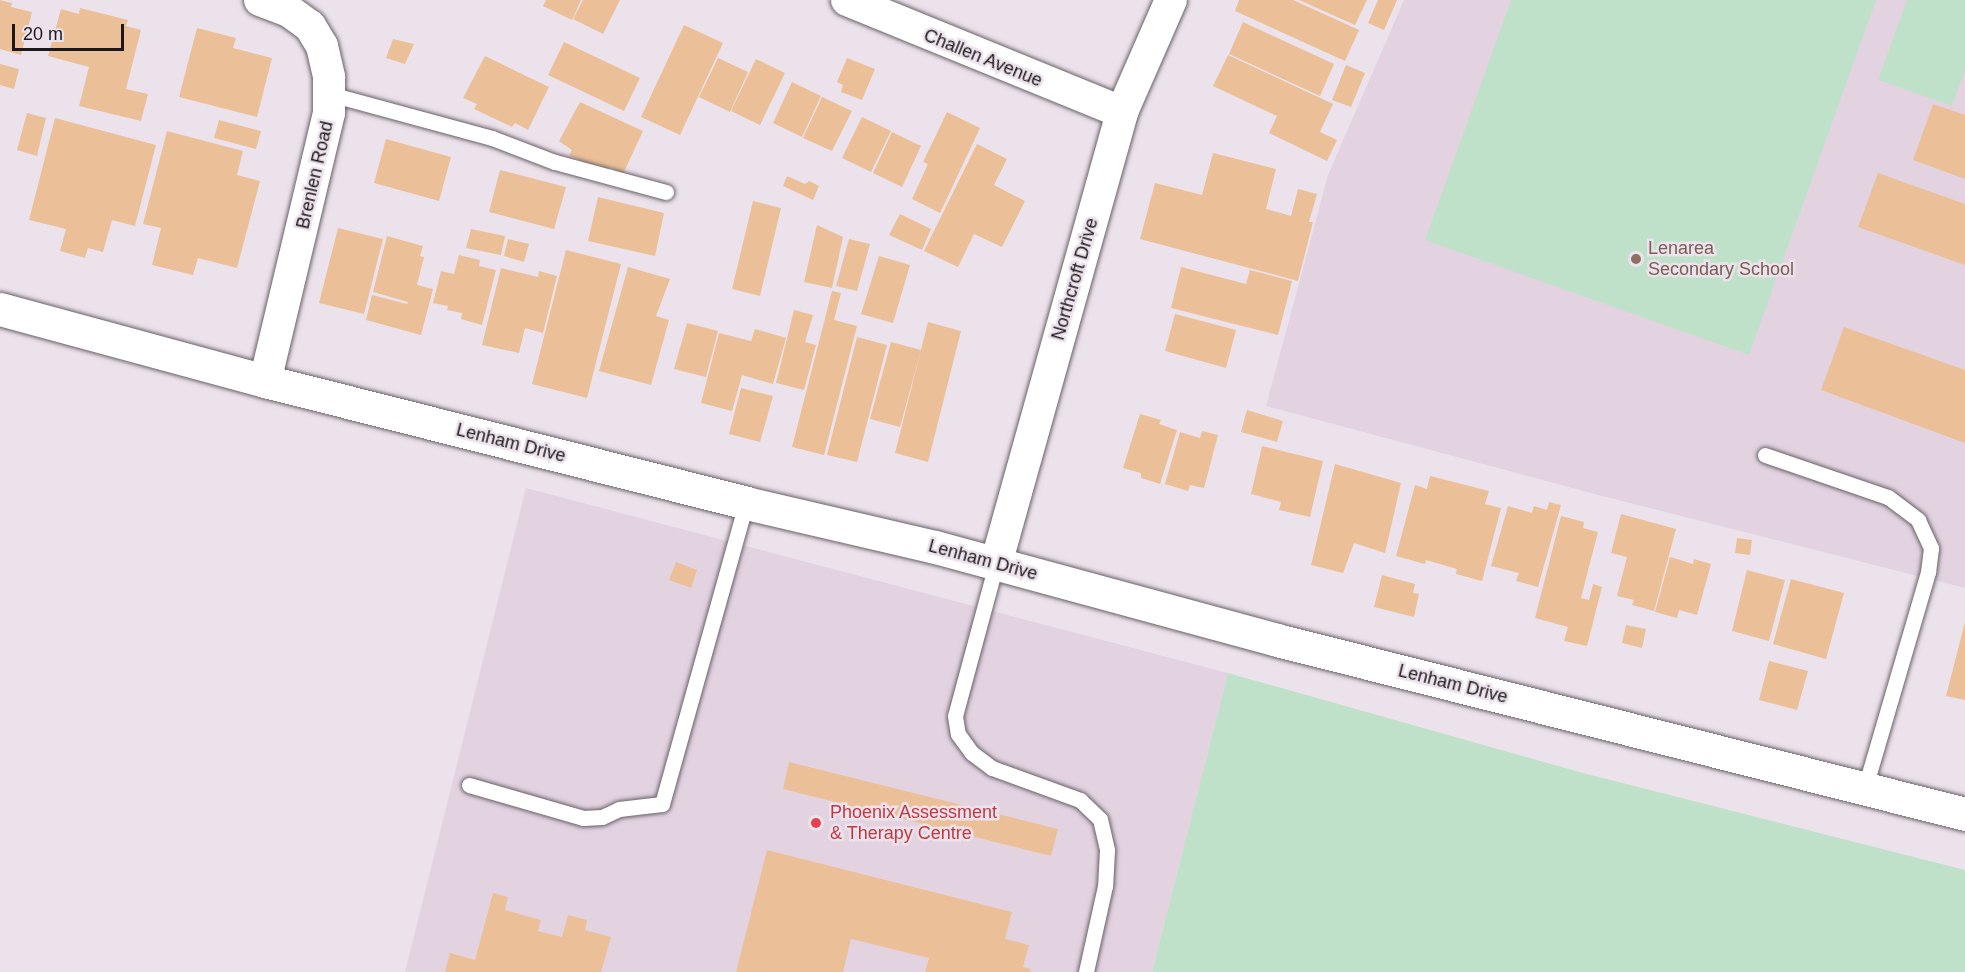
<!DOCTYPE html>
<html>
<head>
<meta charset="utf-8">
<style>
  body { margin:0 }
  #map { position:relative; width:1965px; height:972px; overflow:hidden; background:#ece2eb; font-family:Helvetica,sans-serif }
  div>[style] { position:absolute }
  .built>* { inset:0; background:#e3d3e1 }
  .green>* { inset:0; background:#bfe1c9 }
  .building>* { inset:0; background:#ebc098 }
  .roads { filter:drop-shadow(0 0 2px #696168) drop-shadow(0 0 2px #696168) }
  .service>* { height:15px; margin:-7.5px; padding:0 7.5px; transform-origin:7.5px; border-radius:7.5px; background:#fff }
  .minor>* { height:32px; margin:-16px; padding:0 16px; transform-origin:16px; border-radius:16px; background:#fff }
  .tertiary>* { height:33px; margin:-16.5px; padding:0 16.5px; transform-origin:16.5px; border-radius:16.5px; background:#fff }
  .dots>* { width:16px; height:16px; translate:-50% -50%; box-sizing:border-box; border:3px solid #ece2eb; border-radius:50% }
  span { translate:-50% -50%; white-space:nowrap; text-align:center; line-height:1.15; -webkit-text-stroke:5px #ece2eb; paint-order:stroke }
  .street-label { font-size:18px; color:#1c181b }
  .education-label { font-size:18px; color:#785e54 }
  .left { translate:0 -50%; text-align:left }
  .health-label { font-size:18px; color:#be3a42 }
  .scale { position:absolute; left:12px; top:24px; width:112px; height:27px; box-sizing:border-box; border:3px solid #1c181b; border-top:0; padding-left:8px; font-size:18px; line-height:21px; white-space:nowrap; color:#1c181b; -webkit-text-stroke:4px #ece2eb; paint-order:stroke }
</style>
</head>
<body>
<div id="map">
  <div class="built">
    <i style="clip-path:polygon(1404px 0,1965px 0,1965px 588px,1606px 497px,1266px 406px,1328px 175px)"></i>
    <i style="clip-path:polygon(526px 488px,1228px 673px,1152px 972px,405px 972px)"></i>
  </div>
  <div class="green">
    <i style="clip-path:polygon(1511px 0,1876px 0,1749px 355px,1425px 240px)"></i>
    <i style="clip-path:polygon(1907px 0,1965px 0,1965px 70px,1952px 106px,1878px 80px)"></i>
    <i style="clip-path:polygon(1228px 673px,1583px 773px,1965px 870px,1965px 972px,1152px 972px)"></i>
  </div>
  <div class="building">
    <i style="clip-path:polygon(0 0,12px 3px,11px 7px,32px 12px,21px 55px,0 49px)"></i>
    <i style="clip-path:polygon(546px 0,581px 0,572px 20px,543px 6px)"></i>
    <i style="clip-path:polygon(583px 0,620px 0,603px 34px,573px 19px)"></i>
    <i style="clip-path:polygon(1239px 0,1293px 0,1359px 30px,1345px 61px,1235px 11px)"></i>
    <i style="clip-path:polygon(1299px 0,1367px 0,1355px 25px)"></i>
    <i style="clip-path:polygon(1378px 0,1397px 0,1384px 30px,1368px 23px)"></i>
    <i style="clip-path:polygon(80px 8px,128px 20px,126px 26px,141px 30px,126px 89px,148px 94px,141px 121px,79px 106px,89px 67px,48px 56px,61px 9px,79px 14px)"></i>
    <i style="clip-path:polygon(1243px 22px,1334px 64px,1320px 96px,1229px 54px)"></i>
    <i style="clip-path:polygon(684px 25px,723px 43px,680px 135px,641px 117px)"></i>
    <i style="clip-path:polygon(197px 28px,236px 38px,233px 48px,272px 58px,257px 117px,179px 97px)"></i>
    <i style="clip-path:polygon(393px 39px,414px 44px,405px 64px,386px 58px)"></i>
    <i style="clip-path:polygon(564px 42px,640px 78px,624px 111px,548px 75px)"></i>
    <i style="clip-path:polygon(1228px 55px,1333px 104px,1320px 132px,1337px 140px,1327px 161px,1269px 133px,1277px 116px,1213px 86px)"></i>
    <i style="clip-path:polygon(485px 56px,549px 87px,528px 130px,515px 123px,512px 127px,474px 109px,477px 104px,463px 98px)"></i>
    <i style="clip-path:polygon(718px 58px,748px 72px,730px 112px,699px 97px)"></i>
    <i style="clip-path:polygon(847px 58px,875px 69px,862px 100px,841px 92px,843px 85px,837px 82px)"></i>
    <i style="clip-path:polygon(756px 59px,785px 73px,760px 125px,731px 111px)"></i>
    <i style="clip-path:polygon(0 64px,19px 69px,14px 89px,0 85px)"></i>
    <i style="clip-path:polygon(1346px 65px,1365px 73px,1351px 107px,1332px 100px)"></i>
    <i style="clip-path:polygon(792px 82px,821px 96px,802px 137px,773px 123px)"></i>
    <i style="clip-path:polygon(822px 97px,852px 111px,832px 151px,803px 138px)"></i>
    <i style="clip-path:polygon(580px 102px,643px 131px,623px 174px,610px 167px,608px 174px,569px 155px,572px 150px,559px 141px)"></i>
    <i style="clip-path:polygon(1933px 104px,1965px 115px,1965px 179px,1913px 160px)"></i>
    <i style="clip-path:polygon(947px 112px,980px 128px,940px 213px,912px 199px,928px 164px,923px 162px)"></i>
    <i style="clip-path:polygon(27px 113px,46px 118px,37px 156px,17px 150px)"></i>
    <i style="clip-path:polygon(862px 117px,891px 131px,871px 172px,842px 158px)"></i>
    <i style="clip-path:polygon(55px 118px,156px 145px,135px 226px,112px 220px,103px 252px,88px 248px,85px 258px,60px 251px,66px 229px,29px 220px)"></i>
    <i style="clip-path:polygon(219px 120px,261px 131px,256px 149px,214px 138px)"></i>
    <i style="clip-path:polygon(167px 131px,243px 151px,237px 175px,260px 181px,237px 268px,198px 258px,193px 275px,152px 265px,161px 228px,143px 224px)"></i>
    <i style="clip-path:polygon(892px 132px,921px 146px,902px 187px,873px 173px)"></i>
    <i style="clip-path:polygon(386px 139px,451px 157px,439px 201px,374px 183px)"></i>
    <i style="clip-path:polygon(977px 144px,1007px 159px,994px 185px,1025px 201px,1002px 247px,974px 234px,958px 267px,924px 251px)"></i>
    <i style="clip-path:polygon(1213px 153px,1276px 169px,1266px 209px,1291px 216px,1298px 189px,1317px 194px,1309px 222px,1313px 222px,1298px 281px,1140px 239px,1155px 183px,1202px 195px)"></i>
    <i style="clip-path:polygon(500px 170px,566px 187px,554px 229px,489px 212px)"></i>
    <i style="clip-path:polygon(1878px 173px,1965px 204px,1965px 265px,1858px 227px)"></i>
    <i style="clip-path:polygon(787px 176px,805px 184px,809px 181px,819px 186px,813px 200px,783px 186px)"></i>
    <i style="clip-path:polygon(598px 197px,664px 213px,655px 256px,588px 241px)"></i>
    <i style="clip-path:polygon(753px 201px,781px 208px,760px 296px,732px 289px)"></i>
    <i style="clip-path:polygon(900px 214px,931px 229px,922px 250px,889px 235px)"></i>
    <i style="clip-path:polygon(817px 225px,843px 237px,832px 288px,804px 282px)"></i>
    <i style="clip-path:polygon(338px 228px,383px 239px,364px 314px,319px 303px)"></i>
    <i style="clip-path:polygon(471px 229px,505px 236px,501px 255px,466px 248px)"></i>
    <i style="clip-path:polygon(387px 236px,423px 246px,420px 256px,424px 257px,417px 285px,433px 289px,421px 335px,366px 320px,372px 295px,407px 304px,408px 302px,373px 292px)"></i>
    <i style="clip-path:polygon(508px 239px,529px 244px,524px 262px,504px 256px)"></i>
    <i style="clip-path:polygon(849px 239px,870px 244px,857px 291px,836px 286px)"></i>
    <i style="clip-path:polygon(566px 250px,621px 264px,587px 398px,532px 384px)"></i>
    <i style="clip-path:polygon(459px 255px,480px 260px,479px 266px,496px 270px,482px 325px,461px 319px,462px 313px,447px 310px,448px 306px,433px 303px,441px 271px,454px 274px)"></i>
    <i style="clip-path:polygon(879px 256px,910px 265px,893px 323px,861px 314px)"></i>
    <i style="clip-path:polygon(628px 267px,670px 279px,656px 316px,669px 320px,651px 385px,599px 371px)"></i>
    <i style="clip-path:polygon(1181px 267px,1246px 284px,1250px 270px,1292px 281px,1278px 335px,1171px 308px)"></i>
    <i style="clip-path:polygon(501px 268px,538px 277px,539px 271px,557px 276px,543px 333px,525px 328px,519px 353px,482px 345px)"></i>
    <i style="clip-path:polygon(832px 291px,841px 293px,834px 320px,857px 326px,824px 455px,792px 447px)"></i>
    <i style="clip-path:polygon(794px 310px,813px 315px,805px 342px,816px 345px,804px 390px,776px 383px)"></i>
    <i style="clip-path:polygon(1175px 314px,1236px 330px,1226px 368px,1165px 351px)"></i>
    <i style="clip-path:polygon(928px 322px,961px 331px,928px 462px,895px 453px)"></i>
    <i style="clip-path:polygon(687px 323px,718px 331px,706px 377px,674px 369px)"></i>
    <i style="clip-path:polygon(1844px 327px,1965px 370px,1965px 443px,1821px 390px)"></i>
    <i style="clip-path:polygon(755px 329px,786px 338px,773px 384px,742px 375px,732px 411px,701px 403px,719px 333px,751px 341px)"></i>
    <i style="clip-path:polygon(857px 337px,887px 345px,857px 462px,827px 455px)"></i>
    <i style="clip-path:polygon(891px 342px,921px 350px,900px 427px,870px 419px)"></i>
    <i style="clip-path:polygon(741px 388px,773px 396px,760px 442px,729px 434px)"></i>
    <i style="clip-path:polygon(1247px 410px,1283px 421px,1277px 442px,1241px 432px)"></i>
    <i style="clip-path:polygon(1140px 414px,1161px 420px,1159px 424px,1177px 430px,1160px 484px,1141px 478px,1141px 473px,1123px 468px)"></i>
    <i style="clip-path:polygon(1202px 431px,1218px 435px,1204px 488px,1190px 485px,1188px 491px,1165px 484px,1180px 432px,1200px 438px)"></i>
    <i style="clip-path:polygon(1262px 446px,1323px 461px,1310px 517px,1279px 510px,1281px 502px,1251px 494px)"></i>
    <i style="clip-path:polygon(1335px 464px,1401px 483px,1385px 553px,1354px 543px,1343px 573px,1311px 565px)"></i>
    <i style="clip-path:polygon(1430px 476px,1489px 491px,1485px 504px,1501px 508px,1482px 581px,1456px 574px,1457px 569px,1426px 560px,1425px 564px,1396px 556px,1415px 485px,1427px 489px)"></i>
    <i style="clip-path:polygon(1549px 502px,1561px 505px,1538px 587px,1516px 581px,1519px 573px,1491px 566px,1508px 506px,1532px 513px,1534px 506px,1547px 510px)"></i>
    <i style="clip-path:polygon(1621px 514px,1676px 529px,1654px 611px,1632px 605px,1634px 600px,1617px 596px,1627px 557px,1611px 553px)"></i>
    <i style="clip-path:polygon(1561px 516px,1584px 522px,1583px 528px,1598px 532px,1581px 598px,1589px 600px,1593px 584px,1602px 587px,1587px 646px,1564px 641px,1568px 627px,1535px 618px)"></i>
    <i style="clip-path:polygon(1737px 538px,1752px 540px,1750px 555px,1735px 553px)"></i>
    <i style="clip-path:polygon(1670px 557px,1693px 564px,1694px 559px,1711px 564px,1697px 615px,1679px 610px,1677px 618px,1655px 612px)"></i>
    <i style="clip-path:polygon(676px 562px,697px 570px,691px 588px,669px 580px)"></i>
    <i style="clip-path:polygon(1747px 570px,1785px 580px,1769px 641px,1732px 631px)"></i>
    <i style="clip-path:polygon(1382px 575px,1415px 584px,1413px 593px,1419px 594px,1414px 617px,1374px 607px)"></i>
    <i style="clip-path:polygon(1791px 579px,1844px 593px,1826px 659px,1773px 644px)"></i>
    <i style="clip-path:polygon(1965px 622px,1965px 700px,1946px 696px)"></i>
    <i style="clip-path:polygon(1626px 625px,1646px 629px,1642px 648px,1622px 643px)"></i>
    <i style="clip-path:polygon(1769px 661px,1808px 671px,1797px 710px,1759px 700px)"></i>
    <i style="clip-path:polygon(789px 762px,1058px 829px,1051px 856px,783px 789px)"></i>
    <i style="clip-path:polygon(767px 850px,1012px 912px,1005px 939px,1029px 945px,1023px 967px,1031px 969px,1030px 972px,925px 972px,929px 958px,851px 939px,843px 972px,736px 972px)"></i>
    <i style="clip-path:polygon(493px 893px,508px 897px,505px 910px,541px 920px,538px 931px,562px 937px,568px 915px,587px 920px,585px 930px,611px 937px,601px 972px,445px 972px,450px 953px,475px 960px)"></i>
  </div>
  <div class="roads">
    <div class="service">
      <i style="left:330px;top:94px;width:168px;rotate:15.2deg"></i>
      <i style="left:492px;top:138px;width:67px;rotate:20.9deg"></i>
      <i style="left:555px;top:162px;width:115px;rotate:15.1deg"></i>
      <i style="left:1765px;top:455px;width:130px;rotate:18.9deg"></i>
      <i style="left:1888px;top:497px;width:38px;rotate:37deg"></i>
      <i style="left:1918px;top:520px;width:31px;rotate:65deg"></i>
      <i style="left:1931px;top:548px;width:24px;rotate:97deg"></i>
      <i style="left:1928px;top:572px;width:225px;rotate:106.3deg"></i>
      <i style="left:996px;top:564px;width:157px;rotate:105.1deg"></i>
      <i style="left:955px;top:716px;width:18px;rotate:81deg"></i>
      <i style="left:958px;top:734px;width:24px;rotate:54deg"></i>
      <i style="left:972px;top:753px;width:25px;rotate:37deg"></i>
      <i style="left:992px;top:768px;width:94px;rotate:20deg"></i>
      <i style="left:1080px;top:800px;width:28px;rotate:44deg"></i>
      <i style="left:1100px;top:819px;width:32px;rotate:77deg"></i>
      <i style="left:1107px;top:850px;width:36px;rotate:93deg"></i>
      <i style="left:1105px;top:886px;width:88px;rotate:102.5deg"></i>
      <i style="left:469px;top:785px;width:119px;rotate:16.1deg"></i>
      <i style="left:583px;top:818px;width:19px;rotate:-3deg"></i>
      <i style="left:602px;top:817px;width:19px;rotate:-25deg"></i>
      <i style="left:619px;top:809px;width:43px;rotate:-6.6deg"></i>
      <i style="left:662px;top:804px;width:313px;rotate:-74.4deg"></i>
    </div>
    <div class="minor">
      <i style="left:260px;top:0;width:31px;rotate:21deg"></i>
      <i style="left:289px;top:11px;width:26px;rotate:36deg"></i>
      <i style="left:310px;top:26px;width:23px;rotate:59deg"></i>
      <i style="left:322px;top:46px;width:32px;rotate:77deg"></i>
      <i style="left:329px;top:77px;width:36px;rotate:90deg"></i>
      <i style="left:329px;top:113px;width:276px;rotate:103.4deg"></i>
      <i style="left:847px;top:0;width:297px;rotate:22.2deg"></i>
      <i style="left:996px;top:564px;width:469px;rotate:-74.4deg"></i>
      <i style="left:1122px;top:112px;width:122px;rotate:-66.4deg"></i>
    </div>
    <div class="tertiary">
      <i style="left:0;top:309px;width:275px;rotate:15.2deg"></i>
      <i style="left:265px;top:381px;width:496px;rotate:14.2deg"></i>
      <i style="left:746px;top:503px;width:194px;rotate:13.1deg"></i>
      <i style="left:935px;top:547px;width:354px;rotate:15.2deg"></i>
      <i style="left:1277px;top:640px;width:710px;rotate:14.19deg"></i>
    </div>
  </div>
  <div class="dots">
    <i style="left:1636px;top:259px;background:#8d6e63"></i>
    <i style="left:816px;top:823px;background:#e0444e"></i>
  </div>
  <div class="street-label">
    <span style="left:983px;top:58px;rotate:22deg">Challen Avenue</span>
    <span style="left:315px;top:175px;rotate:-77deg">Brenlen Road</span>
    <span style="left:1075px;top:279px;rotate:-74deg">Northcroft Drive</span>
    <span style="left:511px;top:443px;rotate:14deg">Lenham Drive</span>
    <span style="left:983px;top:560px;rotate:15deg">Lenham Drive</span>
    <span style="left:1453px;top:684px;rotate:14deg">Lenham Drive</span>
  </div>
  <div class="education-label">
    <span class="left" style="left:1648px;top:259px">Lenarea<br>Secondary School</span>
  </div>
  <div class="health-label">
    <span class="left" style="left:830px;top:823px">Phoenix Assessment<br>&amp; Therapy Centre</span>
  </div>
  <div class="scale">20 m</div>
</div>
</body>
</html>
